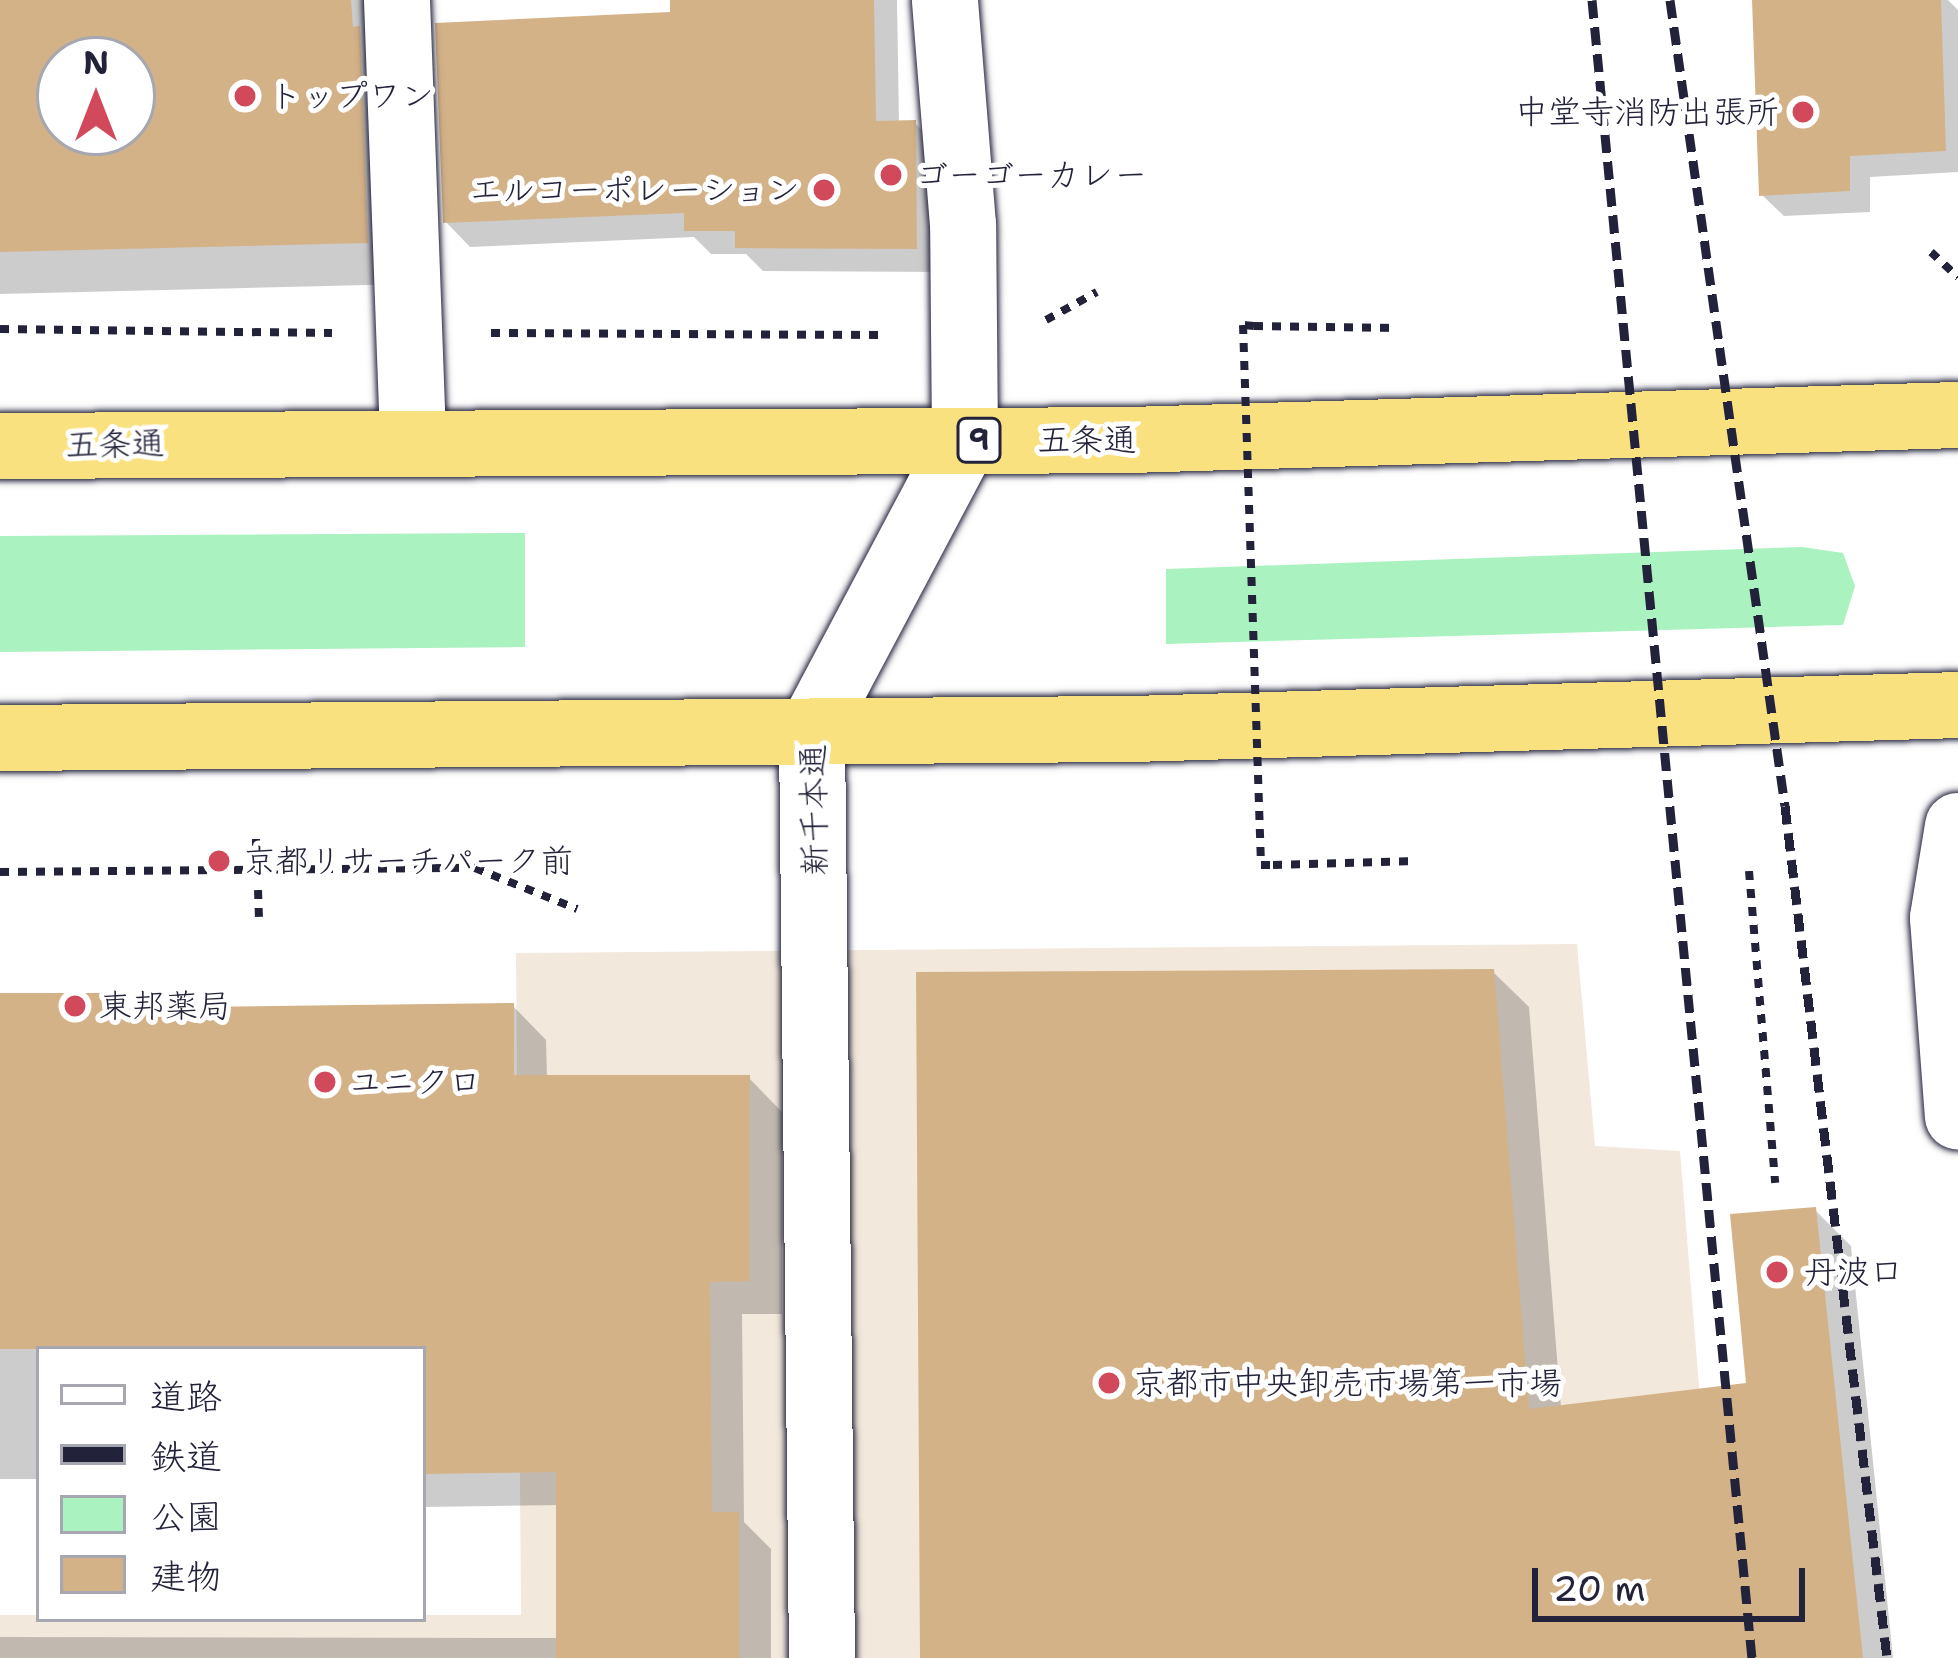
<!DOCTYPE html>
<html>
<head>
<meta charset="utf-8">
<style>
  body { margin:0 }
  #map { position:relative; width:1958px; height:1658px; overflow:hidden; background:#fff; font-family:"Shantell Sans","Klee One",sans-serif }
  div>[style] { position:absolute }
  .built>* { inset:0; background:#f2e8db }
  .green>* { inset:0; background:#aaf2bf }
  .shadow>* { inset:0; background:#0003 }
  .building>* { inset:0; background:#d4b287 }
  .path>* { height:8px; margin-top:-4px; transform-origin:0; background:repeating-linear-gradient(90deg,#22223b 0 9px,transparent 0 18px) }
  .roads { filter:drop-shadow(0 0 3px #22223b) drop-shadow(0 0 3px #22223b) }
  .minor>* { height:66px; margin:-33px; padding:0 33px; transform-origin:33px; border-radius:33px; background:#fff }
  .highway>* { height:66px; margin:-33px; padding:0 33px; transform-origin:33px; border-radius:33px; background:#fae180 }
  .rail>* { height:9px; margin-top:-4.5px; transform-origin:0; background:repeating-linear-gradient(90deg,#22223b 0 18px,transparent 0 27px) }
  .path-bridge>* { height:8px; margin-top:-4px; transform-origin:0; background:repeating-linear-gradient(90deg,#22223b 0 9px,transparent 0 18px) }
  .dots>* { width:33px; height:33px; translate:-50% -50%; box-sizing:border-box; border:6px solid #fff; border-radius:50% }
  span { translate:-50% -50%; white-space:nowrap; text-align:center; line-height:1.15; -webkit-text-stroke:10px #fff; paint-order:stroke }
  .shield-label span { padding:3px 9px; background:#fff; border:3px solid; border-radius:9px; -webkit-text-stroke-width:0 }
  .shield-label { font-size:30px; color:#22223b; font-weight:700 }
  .poi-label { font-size:33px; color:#22223b }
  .left { translate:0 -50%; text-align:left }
  .right { translate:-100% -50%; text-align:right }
  .street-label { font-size:33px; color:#22223b }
  .legend { position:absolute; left:36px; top:1346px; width:390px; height:276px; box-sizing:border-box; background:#fff; border:3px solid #a7a7b1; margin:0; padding:15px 21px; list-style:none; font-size:36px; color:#22223b }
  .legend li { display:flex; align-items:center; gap:24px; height:60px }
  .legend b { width:60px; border:3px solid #a7a7b1 }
  .north { position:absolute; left:36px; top:36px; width:120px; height:120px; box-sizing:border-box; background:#fff; border:3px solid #a7a7b1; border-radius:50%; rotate:0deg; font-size:33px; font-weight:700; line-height:48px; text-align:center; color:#22223b }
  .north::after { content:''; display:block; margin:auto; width:42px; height:54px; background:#d1495b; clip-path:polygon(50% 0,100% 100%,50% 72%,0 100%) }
  .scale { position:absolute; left:1532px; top:1568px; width:273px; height:54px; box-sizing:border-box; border:6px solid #22223b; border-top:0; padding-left:15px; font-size:36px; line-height:42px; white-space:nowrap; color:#22223b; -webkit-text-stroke:9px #fff; paint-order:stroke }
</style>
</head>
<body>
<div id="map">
  <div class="built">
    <i style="clip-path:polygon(1577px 944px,1595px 1146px,1680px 1151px,1721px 1658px,0 1658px,0 1615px,521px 1615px,516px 953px)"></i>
  </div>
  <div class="green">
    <i style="clip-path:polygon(525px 533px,525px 647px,0 652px,0 536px)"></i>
    <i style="clip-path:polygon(1802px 547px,1843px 553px,1855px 586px,1843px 625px,1166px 644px,1166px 569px)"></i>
  </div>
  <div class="shadow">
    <i style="clip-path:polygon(evenodd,0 0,389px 0,409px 284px,0 294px,0 0,60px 60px,132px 60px,132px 132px,60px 132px,60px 60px)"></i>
    <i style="clip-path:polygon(673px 0,897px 0,899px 123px,915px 123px,939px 148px,941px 272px,763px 271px,746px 254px,711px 254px,694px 237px,470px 247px,446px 222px,673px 15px)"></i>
    <i style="clip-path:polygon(1780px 0,1948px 0,1958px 10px,1958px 172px,1870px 177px,1870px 212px,1784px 216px,1762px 195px)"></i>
    <i style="clip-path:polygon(1493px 972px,1529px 1007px,1561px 1408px,1749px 1386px,1815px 1210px,1851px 1246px,1893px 1658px,923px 1658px)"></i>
    <i style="clip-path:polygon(0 996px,105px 996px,121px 1011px,513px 1006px,546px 1040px,547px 1078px,749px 1078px,782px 1112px,782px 1314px,742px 1314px,744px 1522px,771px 1549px,771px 1658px,0 1658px,0 1637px,559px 1638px,559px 1505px,423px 1507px,423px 1349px,39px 1349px,39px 1479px,0 1479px)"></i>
  </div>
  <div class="building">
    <i style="clip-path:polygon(evenodd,0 0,351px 0,353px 27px,360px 26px,368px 243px,0 252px,0 0,60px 60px,132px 60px,132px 132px,60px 132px,60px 60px)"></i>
    <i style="clip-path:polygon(670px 0,874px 0,876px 121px,916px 120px,917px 249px,735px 248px,735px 231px,684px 231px,684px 213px,443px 223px,435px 23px,670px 12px)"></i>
    <i style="clip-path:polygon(1752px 0,1941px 0,1946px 151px,1850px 156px,1850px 191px,1759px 196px)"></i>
    <i style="clip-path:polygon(1494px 969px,1529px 1409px,1746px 1383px,1730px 1214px,1816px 1207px,1863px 1658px,920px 1658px,916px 972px)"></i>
    <i style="clip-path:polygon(0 993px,107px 993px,107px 1008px,514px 1003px,514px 1075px,750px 1075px,750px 1281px,710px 1282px,712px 1512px,739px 1512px,739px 1658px,556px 1658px,556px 1472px,423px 1474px,423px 1349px,0 1349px)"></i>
  </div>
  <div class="path">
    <i style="left:1931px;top:252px;width:37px;rotate:43deg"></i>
    <i style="left:1046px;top:320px;width:58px;rotate:-28.8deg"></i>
    <i style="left:1254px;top:326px;width:144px;rotate:0.8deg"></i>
    <i style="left:0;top:329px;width:332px;rotate:0.7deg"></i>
    <i style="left:491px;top:333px;width:393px;rotate:0.3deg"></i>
    <i style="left:256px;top:839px;width:14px;rotate:90deg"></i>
    <i style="left:1273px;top:865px;width:143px;rotate:-1.6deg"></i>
    <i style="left:1749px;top:871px;width:313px;rotate:85.2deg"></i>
    <i style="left:0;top:872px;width:475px;rotate:-0.5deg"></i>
    <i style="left:475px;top:868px;width:110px;rotate:21.9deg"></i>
    <i style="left:258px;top:890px;width:27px;rotate:88deg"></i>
  </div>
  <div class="roads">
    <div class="minor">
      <i style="left:397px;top:0;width:439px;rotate:87.9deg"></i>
      <i style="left:1958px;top:826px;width:93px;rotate:99.3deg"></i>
      <i style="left:1943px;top:918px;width:199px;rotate:85.7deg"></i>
      <i style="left:822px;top:1658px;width:929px;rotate:-90.62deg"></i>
      <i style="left:812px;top:729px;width:327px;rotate:-62.1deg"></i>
      <i style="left:965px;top:440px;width:215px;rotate:-90.5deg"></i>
      <i style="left:963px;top:225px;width:226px;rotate:-94.6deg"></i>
    </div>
    <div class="highway">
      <i style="left:0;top:446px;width:1130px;rotate:-0.3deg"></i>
      <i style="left:1130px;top:440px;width:828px;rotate:-1.73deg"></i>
      <i style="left:0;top:738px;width:1132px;rotate:-0.46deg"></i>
      <i style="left:1132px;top:729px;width:826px;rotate:-1.66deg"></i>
    </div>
  </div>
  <div class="rail">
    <i style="left:1592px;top:0;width:1666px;rotate:84.49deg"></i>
    <i style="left:1670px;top:0;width:814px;rotate:81.88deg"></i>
    <i style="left:1785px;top:806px;width:858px;rotate:83.17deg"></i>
  </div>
  <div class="path-bridge">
    <i style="left:1254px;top:326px;width:11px;rotate:-175deg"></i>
    <i style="left:1243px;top:325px;width:540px;rotate:88.09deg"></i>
    <i style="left:1261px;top:865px;width:12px"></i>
  </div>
  <div class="dots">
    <i style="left:245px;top:96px;background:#d1495b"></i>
    <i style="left:1803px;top:112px;background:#d1495b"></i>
    <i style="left:891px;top:175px;background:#d1495b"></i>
    <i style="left:824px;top:190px;background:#d1495b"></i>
    <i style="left:219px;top:861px;background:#d1495b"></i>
    <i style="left:75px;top:1006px;background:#d1495b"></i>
    <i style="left:325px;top:1082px;background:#d1495b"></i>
    <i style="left:1777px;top:1272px;background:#d1495b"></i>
    <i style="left:1109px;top:1383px;background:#d1495b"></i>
  </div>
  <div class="shield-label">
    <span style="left:979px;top:440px">9</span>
  </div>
  <div class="poi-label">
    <span class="left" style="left:269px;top:96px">トップワン</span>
    <span class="right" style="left:1779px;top:112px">中堂寺消防出張所</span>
    <span class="left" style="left:915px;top:175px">ゴーゴーカレー</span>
    <span class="right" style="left:800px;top:190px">エルコーポレーション</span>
    <span class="left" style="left:243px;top:861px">京都リサーチパーク前</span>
    <span class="left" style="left:99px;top:1006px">東邦薬局</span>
    <span class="left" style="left:349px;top:1082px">ユニクロ</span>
    <span class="left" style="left:1804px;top:1272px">丹波口</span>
    <span class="left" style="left:1133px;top:1383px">京都市中央卸売市場第一市場</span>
  </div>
  <div class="street-label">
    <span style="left:1087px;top:440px">五条通</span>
    <span style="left:115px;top:444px;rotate:-1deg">五条通</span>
    <span style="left:814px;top:810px;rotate:-91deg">新千本通</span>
  </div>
  <ul class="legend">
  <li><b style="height:15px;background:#fff"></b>道路</li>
  <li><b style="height:15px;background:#22223b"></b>鉄道</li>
  <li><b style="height:33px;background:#aaf2bf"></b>公園</li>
  <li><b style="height:33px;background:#d4b287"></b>建物</li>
  </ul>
  <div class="north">N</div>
  <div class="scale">20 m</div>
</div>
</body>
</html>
